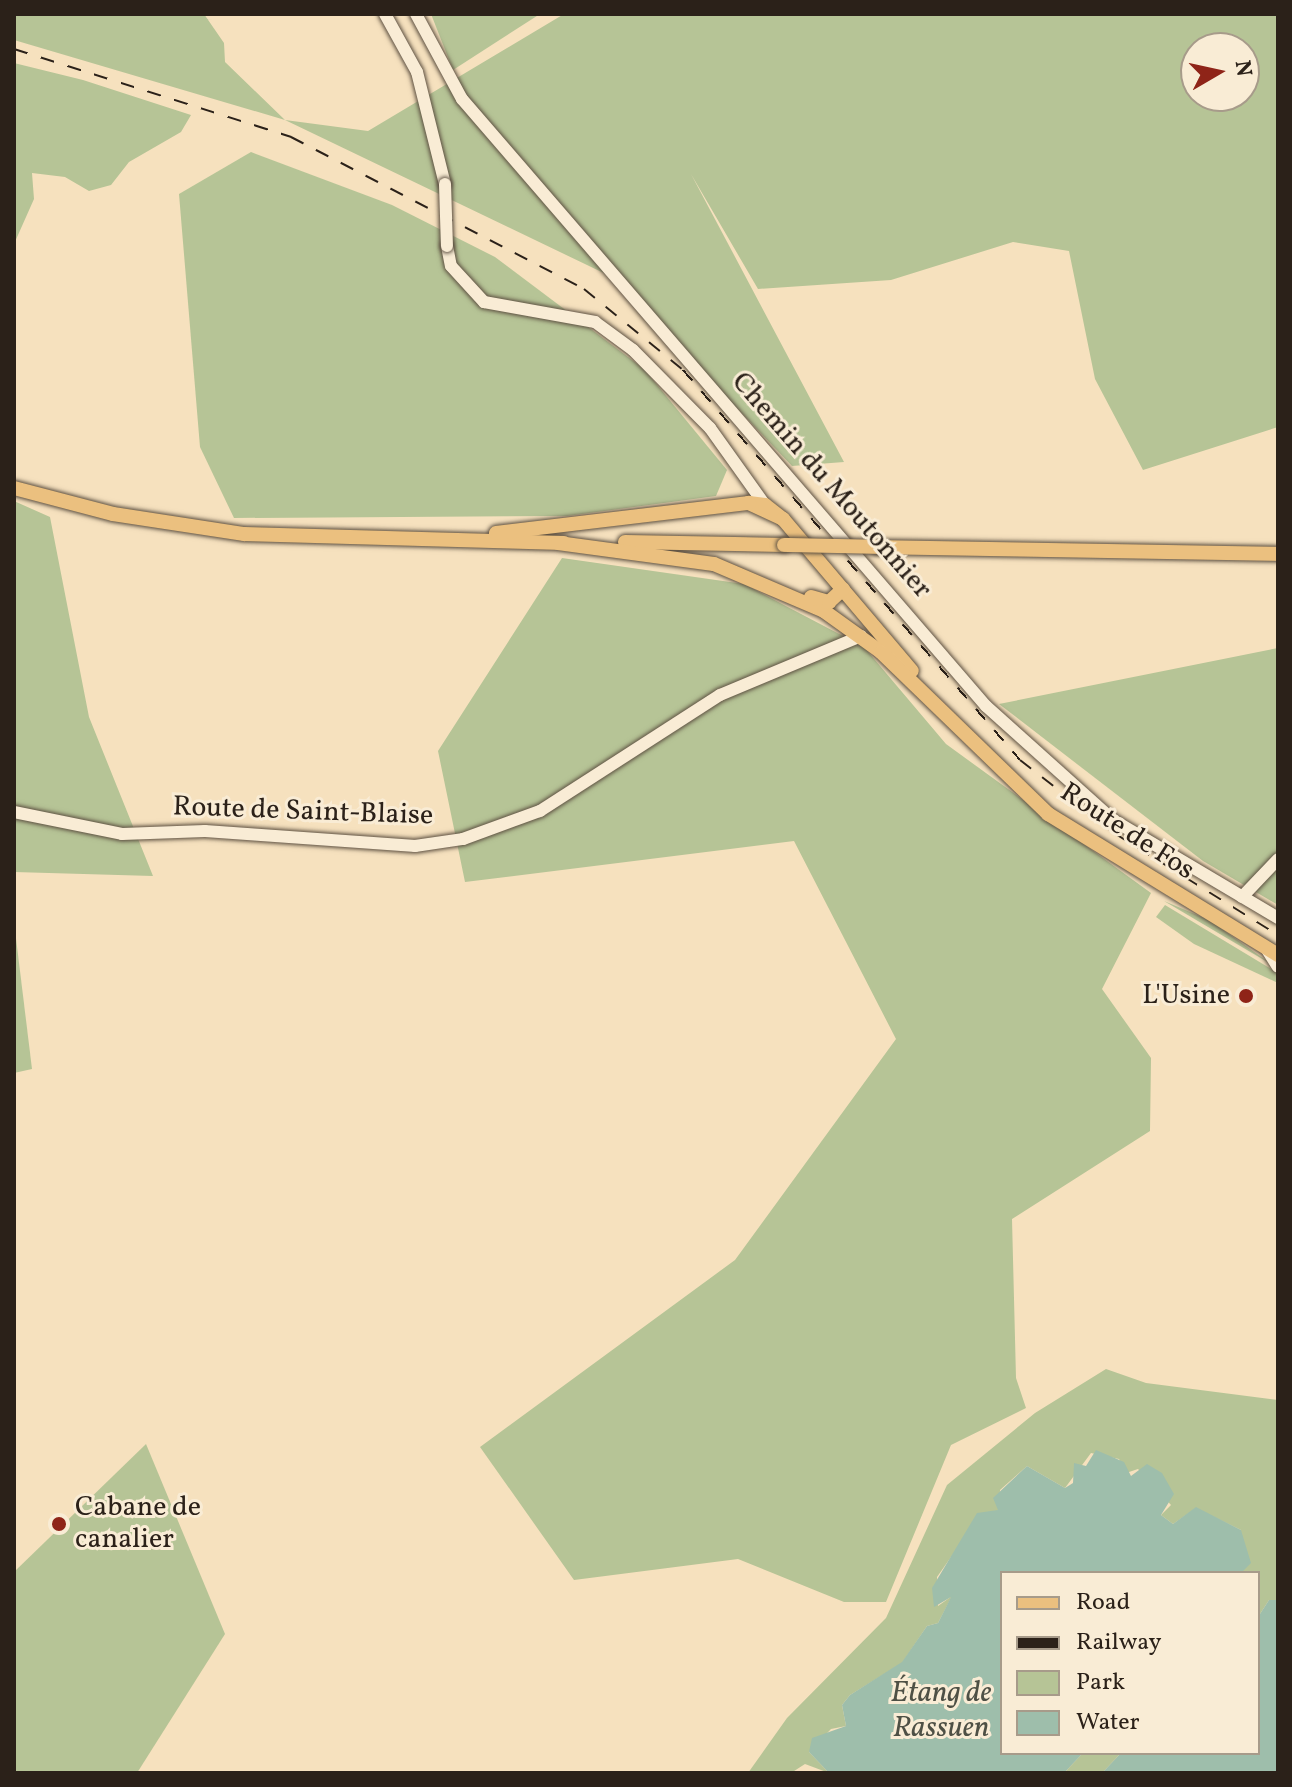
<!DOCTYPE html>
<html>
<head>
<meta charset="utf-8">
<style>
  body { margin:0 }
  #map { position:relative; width:1292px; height:1787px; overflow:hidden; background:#f6e1be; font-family:Vollkorn,serif }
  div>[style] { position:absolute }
  .green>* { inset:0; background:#b6c496 }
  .water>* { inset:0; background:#9ebeab }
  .roads { filter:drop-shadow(0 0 2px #5e5142) drop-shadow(0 0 2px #5e5142) }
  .minor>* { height:12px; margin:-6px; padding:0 6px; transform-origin:6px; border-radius:6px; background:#f9ecd5 }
  .major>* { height:14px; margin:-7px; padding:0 7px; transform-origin:7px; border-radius:7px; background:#ebc07f }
  .rail>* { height:2px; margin-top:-1px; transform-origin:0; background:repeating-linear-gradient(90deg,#2b2119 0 14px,transparent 0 28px) }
  .bridges { filter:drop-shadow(0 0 2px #5e5142) drop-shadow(0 0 2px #5e5142) }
  .minor-bridge>* { height:12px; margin:-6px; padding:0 6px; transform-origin:6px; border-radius:6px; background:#f9ecd5 }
  .major-bridge>* { height:14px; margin:-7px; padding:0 7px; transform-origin:7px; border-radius:7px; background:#ebc07f }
  .dots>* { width:22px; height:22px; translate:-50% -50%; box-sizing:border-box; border:4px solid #f9ecd5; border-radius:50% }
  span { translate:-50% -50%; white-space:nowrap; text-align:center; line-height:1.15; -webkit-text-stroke:6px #f9ecd5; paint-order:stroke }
  .street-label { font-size:28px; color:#2b2119 }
  .poi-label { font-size:28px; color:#2b2119 }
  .right { translate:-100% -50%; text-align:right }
  .left { translate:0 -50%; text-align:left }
  .water-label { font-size:30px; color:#4e5045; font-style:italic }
  .frame { position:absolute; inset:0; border:16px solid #2b2119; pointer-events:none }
  .legend { position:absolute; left:1000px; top:1571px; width:260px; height:184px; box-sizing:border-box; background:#f9ecd5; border:2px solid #a79b8a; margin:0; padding:10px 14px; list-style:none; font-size:24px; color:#2b2119 }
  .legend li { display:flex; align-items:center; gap:16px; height:40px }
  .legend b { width:40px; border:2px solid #a79b8a }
  .north { position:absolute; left:1180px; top:32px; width:80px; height:80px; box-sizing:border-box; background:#f9ecd5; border:2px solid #a79b8a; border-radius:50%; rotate:81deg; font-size:22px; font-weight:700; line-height:32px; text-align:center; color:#2b2119 }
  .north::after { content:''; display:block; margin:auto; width:28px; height:36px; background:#8f2418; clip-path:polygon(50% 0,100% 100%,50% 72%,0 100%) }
</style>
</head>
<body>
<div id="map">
  <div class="green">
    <i style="clip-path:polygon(evenodd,14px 14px,204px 14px,224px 43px,225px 62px,285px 120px,368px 131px,564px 14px,1278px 14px,1278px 427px,1143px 470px,1095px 379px,1069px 251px,1013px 242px,891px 280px,758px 289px,691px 174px,844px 462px,792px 466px,612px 277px,285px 120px,14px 40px,14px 14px,1196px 48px,1244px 48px,1244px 96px,1196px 96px,1196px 48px)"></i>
    <i style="clip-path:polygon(431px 14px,540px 14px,453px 70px)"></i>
    <i style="clip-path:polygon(14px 63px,83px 80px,191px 115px,181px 132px,129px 162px,111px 185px,89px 191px,65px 177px,32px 173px,34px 199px,14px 244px)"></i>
    <i style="clip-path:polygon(251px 152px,392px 205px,495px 257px,644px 369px,727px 470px,716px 496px,567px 516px,234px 518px,200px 447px,179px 194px)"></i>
    <i style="clip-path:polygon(14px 501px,50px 517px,89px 717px,153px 876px,14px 872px)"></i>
    <i style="clip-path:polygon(562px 558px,744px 584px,864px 647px,946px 744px,1151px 893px,1102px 989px,1151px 1058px,1150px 1131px,1012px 1219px,1016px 1378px,1026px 1408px,951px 1445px,886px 1602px,844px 1602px,738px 1559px,574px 1580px,480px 1447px,735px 1260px,896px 1039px,794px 841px,465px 882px,438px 751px)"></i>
    <i style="clip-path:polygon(1278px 648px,1278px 905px,1203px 861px,999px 704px)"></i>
    <i style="clip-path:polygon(1164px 901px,1209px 920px,1274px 966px)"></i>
    <i style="clip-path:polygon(1165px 905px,1278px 973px,1278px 983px,1194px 944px,1156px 917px)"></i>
    <i style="clip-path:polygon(14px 922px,32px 1069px,14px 1073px)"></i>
    <i style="clip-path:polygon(1106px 1369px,1146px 1383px,1278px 1400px,1278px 1600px,1269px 1600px,1258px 1617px,1258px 1573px,1241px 1573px,1241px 1530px,1196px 1508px,1173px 1524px,1161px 1515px,1171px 1505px,1138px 1469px,1126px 1473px,1119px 1459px,1091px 1453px,1065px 1488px,1027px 1466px,1000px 1490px,999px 1510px,977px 1520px,937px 1577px,938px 1606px,952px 1596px,938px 1623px,927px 1626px,902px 1663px,850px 1695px,842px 1705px,846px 1726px,831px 1729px,809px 1752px,829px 1773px,805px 1764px,791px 1773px,748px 1773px,787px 1718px,886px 1618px,947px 1485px,1035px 1413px)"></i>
    <i style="clip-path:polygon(146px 1444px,225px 1634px,137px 1773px,14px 1773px,14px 1572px)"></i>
    <i style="clip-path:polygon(1083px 1753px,1121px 1753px,1102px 1773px,1064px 1773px)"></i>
  </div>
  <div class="water">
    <i style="clip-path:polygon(1096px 1450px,1124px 1462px,1131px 1476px,1147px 1464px,1162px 1473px,1174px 1494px,1161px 1515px,1173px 1524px,1196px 1507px,1241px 1530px,1251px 1563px,1241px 1573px,1002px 1573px,1002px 1753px,1083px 1753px,1064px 1773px,829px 1773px,809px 1752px,812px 1738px,846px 1726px,842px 1705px,850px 1695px,902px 1662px,927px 1626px,938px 1623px,951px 1597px,934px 1607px,932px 1588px,977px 1513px,998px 1510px,993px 1498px,1027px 1466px,1065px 1488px,1073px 1483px,1074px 1463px,1086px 1466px)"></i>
    <i style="clip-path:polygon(1269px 1600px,1278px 1600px,1278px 1773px,1102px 1773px,1121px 1753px,1258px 1753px,1258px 1617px)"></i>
  </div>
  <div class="roads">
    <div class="minor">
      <i style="left:385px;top:14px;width:66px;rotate:61.1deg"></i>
      <i style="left:417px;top:72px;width:115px;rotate:76deg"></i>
      <i style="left:416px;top:14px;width:97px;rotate:61.6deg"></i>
      <i style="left:462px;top:99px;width:802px;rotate:49.2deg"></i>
      <i style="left:986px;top:706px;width:171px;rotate:41.9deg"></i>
      <i style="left:1113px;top:820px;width:192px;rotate:30.7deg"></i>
      <i style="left:447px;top:246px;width:20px;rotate:79deg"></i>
      <i style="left:451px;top:266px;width:49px;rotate:47.5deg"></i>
      <i style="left:484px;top:302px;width:113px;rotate:10.2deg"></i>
      <i style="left:595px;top:322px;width:47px;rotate:36.4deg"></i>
      <i style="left:633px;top:350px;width:110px;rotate:45.4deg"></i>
      <i style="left:710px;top:428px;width:95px;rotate:54.5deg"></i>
      <i style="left:14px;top:812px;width:110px;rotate:11.5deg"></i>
      <i style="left:122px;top:834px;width:83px;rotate:-2.1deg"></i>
      <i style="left:205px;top:831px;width:211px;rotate:4.1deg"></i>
      <i style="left:415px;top:846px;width:49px;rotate:-8.3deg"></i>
      <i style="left:463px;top:839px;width:82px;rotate:-20deg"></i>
      <i style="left:540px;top:811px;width:214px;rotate:-32.8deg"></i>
      <i style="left:720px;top:695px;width:153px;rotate:-22.7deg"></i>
      <i style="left:1242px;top:897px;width:52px;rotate:-46.5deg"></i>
      <i style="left:1266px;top:948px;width:22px;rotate:58deg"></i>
    </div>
    <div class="major">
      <i style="left:14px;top:488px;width:102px;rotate:14.7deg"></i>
      <i style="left:113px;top:514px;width:133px;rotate:8.7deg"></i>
      <i style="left:244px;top:534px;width:320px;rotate:1.6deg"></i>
      <i style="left:783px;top:519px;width:38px;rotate:-155deg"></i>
      <i style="left:749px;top:503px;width:16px;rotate:7deg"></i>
      <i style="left:765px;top:505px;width:23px;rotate:38deg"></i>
      <i style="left:783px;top:519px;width:199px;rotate:49.7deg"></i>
      <i style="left:496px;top:533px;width:255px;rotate:-6.8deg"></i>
      <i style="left:625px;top:542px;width:159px;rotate:1.1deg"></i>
      <i style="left:558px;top:543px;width:157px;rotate:7.7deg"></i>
      <i style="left:714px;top:564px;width:120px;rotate:23.1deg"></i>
      <i style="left:824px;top:611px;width:70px;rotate:35.7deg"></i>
      <i style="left:881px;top:652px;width:233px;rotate:44.1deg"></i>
      <i style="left:1048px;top:814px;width:270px;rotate:31.5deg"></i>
      <i style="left:878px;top:547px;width:400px;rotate:1deg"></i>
      <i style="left:811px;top:597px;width:19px;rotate:16deg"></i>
      <i style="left:829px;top:602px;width:19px;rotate:-43deg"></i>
    </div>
  </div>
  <div class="rail">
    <i style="left:14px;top:49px;width:291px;rotate:17.6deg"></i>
    <i style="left:291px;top:137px;width:330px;rotate:27.4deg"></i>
    <i style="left:584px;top:289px;width:128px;rotate:39.3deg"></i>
    <i style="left:683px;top:370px;width:515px;rotate:49.17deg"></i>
    <i style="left:1020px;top:760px;width:119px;rotate:37.8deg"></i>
    <i style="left:1114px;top:833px;width:193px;rotate:31.9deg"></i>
  </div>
  <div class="bridges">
    <div class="minor-bridge">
      <i style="left:445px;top:184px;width:62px;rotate:88.2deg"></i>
    </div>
    <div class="major-bridge">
      <i style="left:784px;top:545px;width:94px;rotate:1.2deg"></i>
    </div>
  </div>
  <div class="dots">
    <i style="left:1246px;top:996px;background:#8f2418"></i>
    <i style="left:59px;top:1524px;background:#8f2418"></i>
  </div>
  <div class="street-label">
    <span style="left:831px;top:486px;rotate:49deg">Chemin du Moutonnier</span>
    <span style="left:303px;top:812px;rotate:2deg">Route de Saint-Blaise</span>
    <span style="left:1127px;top:832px;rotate:33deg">Route de Fos</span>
  </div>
  <div class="poi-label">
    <span class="right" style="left:1230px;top:996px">L'Usine</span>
    <span class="left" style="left:75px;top:1524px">Cabane de<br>canalier</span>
  </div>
  <div class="water-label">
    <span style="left:941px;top:1710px">Étang de<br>Rassuen</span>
  </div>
  <div class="frame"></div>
  <ul class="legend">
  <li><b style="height:10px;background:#ebc07f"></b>Road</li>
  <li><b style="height:10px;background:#2b2119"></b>Railway</li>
  <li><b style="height:22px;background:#b6c496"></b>Park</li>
  <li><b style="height:22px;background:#9ebeab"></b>Water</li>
  </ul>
  <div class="north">N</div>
</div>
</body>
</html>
